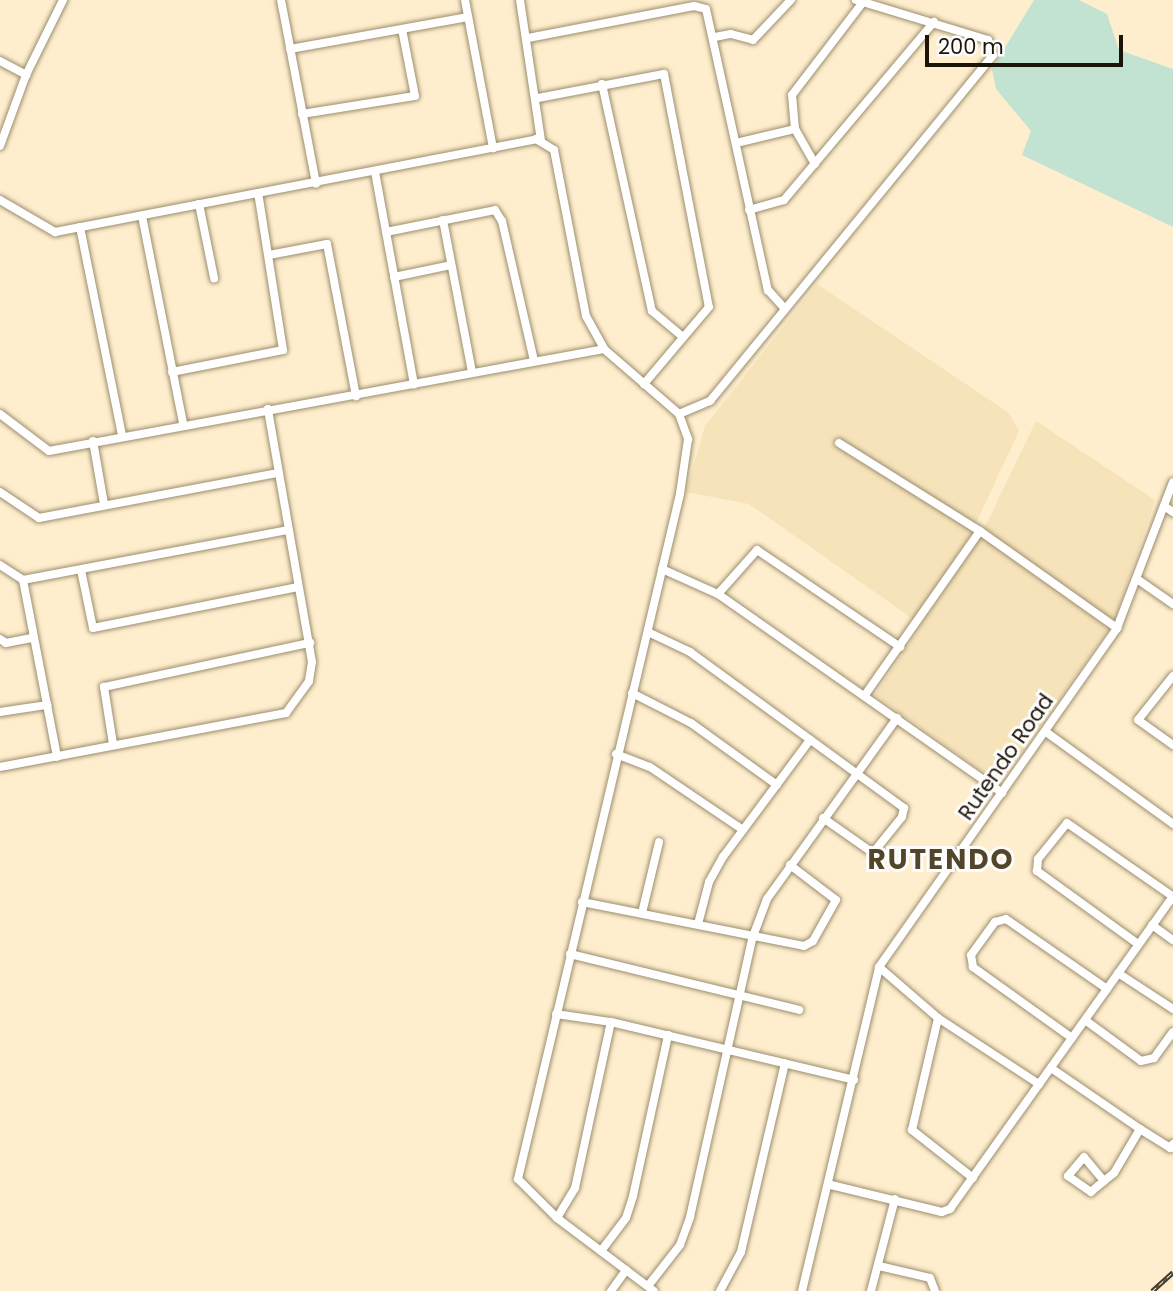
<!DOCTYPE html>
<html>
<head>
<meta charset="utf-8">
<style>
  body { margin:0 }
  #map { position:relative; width:1173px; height:1291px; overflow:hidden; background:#feeecd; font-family:Poppins,sans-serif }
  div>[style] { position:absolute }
  .built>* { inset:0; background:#f6e3ba }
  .green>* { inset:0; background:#c3e3d2 }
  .roads { filter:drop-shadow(0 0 2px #9c8d6f) drop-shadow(0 0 2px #9c8d6f) }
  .street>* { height:8px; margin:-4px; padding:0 4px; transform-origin:4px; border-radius:4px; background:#fff }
  .rail>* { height:4.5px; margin-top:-2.25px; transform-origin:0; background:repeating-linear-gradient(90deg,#fdfdfd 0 5px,#423a2a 0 10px); box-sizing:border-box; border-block:2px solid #423a2a }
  span { translate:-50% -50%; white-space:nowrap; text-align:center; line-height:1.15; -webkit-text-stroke:6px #fdfdfd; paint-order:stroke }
  .street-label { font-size:21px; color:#1b1509 }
  .district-label { font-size:28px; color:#524529; font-weight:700; letter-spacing:2px }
  .scale { position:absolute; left:925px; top:35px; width:198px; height:32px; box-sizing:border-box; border:4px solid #1b1509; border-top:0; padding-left:9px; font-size:21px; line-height:24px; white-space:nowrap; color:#1b1509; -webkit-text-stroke:5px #fdfdfd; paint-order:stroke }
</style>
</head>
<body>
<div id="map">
  <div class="built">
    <i style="clip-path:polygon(817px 284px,1009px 413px,1019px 431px,970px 536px,913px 619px,749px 504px,686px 492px,705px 426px)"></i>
    <i style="clip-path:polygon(1036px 421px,1155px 500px,1115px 620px,1000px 784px,875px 695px,979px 539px)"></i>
  </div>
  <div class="green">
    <i style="clip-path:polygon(1034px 0,1079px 0,1107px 14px,1119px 50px,1173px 69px,1173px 227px,1022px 155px,1031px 131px,996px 89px,992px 69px)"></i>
  </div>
  <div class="roads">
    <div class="street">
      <i style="left:281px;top:0;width:187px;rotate:79.2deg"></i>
      <i style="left:465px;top:0;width:151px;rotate:79.3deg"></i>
      <i style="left:520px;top:0;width:143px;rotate:81.5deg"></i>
      <i style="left:715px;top:37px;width:16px;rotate:-11deg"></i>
      <i style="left:731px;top:34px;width:23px;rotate:15deg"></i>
      <i style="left:753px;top:40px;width:55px;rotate:-46.5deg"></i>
      <i style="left:528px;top:38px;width:169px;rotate:-10.9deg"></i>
      <i style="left:694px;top:6px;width:12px;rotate:14deg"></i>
      <i style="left:706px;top:9px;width:288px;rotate:77.6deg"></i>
      <i style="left:768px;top:290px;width:25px;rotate:48deg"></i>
      <i style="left:290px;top:49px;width:181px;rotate:-10.2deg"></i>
      <i style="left:0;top:61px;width:30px;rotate:28deg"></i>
      <i style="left:602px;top:84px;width:232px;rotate:77.6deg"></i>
      <i style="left:652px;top:311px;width:40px;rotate:40deg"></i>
      <i style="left:538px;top:98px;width:128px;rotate:-10.8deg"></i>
      <i style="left:664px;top:74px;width:237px;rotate:79.1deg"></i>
      <i style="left:709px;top:307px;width:101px;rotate:130.2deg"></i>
      <i style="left:302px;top:114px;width:114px;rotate:-9.1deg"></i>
      <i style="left:415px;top:96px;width:68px;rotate:-101deg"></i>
      <i style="left:736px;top:143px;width:61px;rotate:-13.3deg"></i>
      <i style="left:0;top:146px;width:76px;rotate:-69.9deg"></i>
      <i style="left:26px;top:75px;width:84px;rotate:-63.7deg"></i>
      <i style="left:815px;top:164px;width:40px;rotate:-119.7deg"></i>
      <i style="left:795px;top:129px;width:34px;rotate:-95deg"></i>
      <i style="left:792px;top:95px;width:117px;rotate:-52.6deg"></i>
      <i style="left:375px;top:172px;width:216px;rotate:79.6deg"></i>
      <i style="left:0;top:200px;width:64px;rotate:30.2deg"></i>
      <i style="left:55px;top:232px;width:490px;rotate:-10.9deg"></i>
      <i style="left:536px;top:139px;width:21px;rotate:31deg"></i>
      <i style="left:554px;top:150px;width:169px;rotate:79.1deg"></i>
      <i style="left:586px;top:316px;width:38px;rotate:61deg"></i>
      <i style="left:604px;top:349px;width:99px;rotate:40.9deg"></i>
      <i style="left:679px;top:414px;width:27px;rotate:70deg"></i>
      <i style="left:688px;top:439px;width:56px;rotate:98.3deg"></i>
      <i style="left:680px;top:494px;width:704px;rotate:103.31deg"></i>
      <i style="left:518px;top:1179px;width:55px;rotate:45deg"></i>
      <i style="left:557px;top:1218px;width:121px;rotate:37deg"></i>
      <i style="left:199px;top:204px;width:76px;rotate:78.5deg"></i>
      <i style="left:749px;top:210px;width:36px;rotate:-16deg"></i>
      <i style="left:784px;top:200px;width:233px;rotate:-49.9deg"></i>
      <i style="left:142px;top:216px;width:212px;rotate:78.8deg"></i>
      <i style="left:443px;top:220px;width:155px;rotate:79.2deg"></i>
      <i style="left:80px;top:227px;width:212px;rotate:78.6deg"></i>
      <i style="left:386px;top:232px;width:111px;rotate:-11.4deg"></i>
      <i style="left:495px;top:210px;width:13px;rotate:58deg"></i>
      <i style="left:502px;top:221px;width:144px;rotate:77.1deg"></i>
      <i style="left:269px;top:255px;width:59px;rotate:-10.7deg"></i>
      <i style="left:327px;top:244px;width:155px;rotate:79.2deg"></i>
      <i style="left:394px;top:277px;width:58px;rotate:-11.9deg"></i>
      <i style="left:172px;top:372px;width:113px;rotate:-11.2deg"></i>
      <i style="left:283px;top:350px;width:159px;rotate:-99deg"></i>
      <i style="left:0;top:414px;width:61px;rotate:37.1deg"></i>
      <i style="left:49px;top:451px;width:564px;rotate:-10.41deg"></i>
      <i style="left:679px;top:414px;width:34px;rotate:-23deg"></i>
      <i style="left:710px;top:401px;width:447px;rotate:-50.7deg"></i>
      <i style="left:993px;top:55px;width:16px;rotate:-108deg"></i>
      <i style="left:988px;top:40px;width:138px;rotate:-163.1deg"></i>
      <i style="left:93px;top:441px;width:64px;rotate:80.1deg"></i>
      <i style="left:839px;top:443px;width:166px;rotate:32deg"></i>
      <i style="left:980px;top:531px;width:168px;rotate:35.3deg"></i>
      <i style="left:0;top:492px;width:47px;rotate:33.7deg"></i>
      <i style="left:39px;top:518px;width:242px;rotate:-10.7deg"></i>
      <i style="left:1164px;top:506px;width:11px;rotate:34deg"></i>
      <i style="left:0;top:565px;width:27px;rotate:33deg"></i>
      <i style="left:23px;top:580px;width:269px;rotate:-10.7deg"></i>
      <i style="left:662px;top:569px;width:61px;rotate:24.1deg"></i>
      <i style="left:718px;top:594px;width:347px;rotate:35deg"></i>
      <i style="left:81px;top:570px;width:59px;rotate:78.3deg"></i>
      <i style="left:93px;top:628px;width:209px;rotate:-11.3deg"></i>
      <i style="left:1137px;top:579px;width:44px;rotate:34.8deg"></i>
      <i style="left:23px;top:580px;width:180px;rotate:79.1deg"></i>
      <i style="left:718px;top:594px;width:59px;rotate:-48.4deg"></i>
      <i style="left:757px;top:550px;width:173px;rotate:34.1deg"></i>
      <i style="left:648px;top:632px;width:47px;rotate:25.5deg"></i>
      <i style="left:690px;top:652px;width:265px;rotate:36.1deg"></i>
      <i style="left:904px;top:808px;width:9px;rotate:103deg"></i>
      <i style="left:902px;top:817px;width:46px;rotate:128.9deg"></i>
      <i style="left:873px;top:853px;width:61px;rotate:-145deg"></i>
      <i style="left:0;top:639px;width:7px;rotate:34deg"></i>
      <i style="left:6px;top:643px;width:26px;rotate:-11deg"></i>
      <i style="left:1173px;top:676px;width:56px;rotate:128.5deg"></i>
      <i style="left:1138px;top:720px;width:43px;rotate:35.5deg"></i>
      <i style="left:632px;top:693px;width:66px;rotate:27deg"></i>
      <i style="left:691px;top:723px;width:106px;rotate:35.8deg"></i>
      <i style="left:865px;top:695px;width:200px;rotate:-55deg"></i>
      <i style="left:0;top:712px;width:48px;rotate:-8.5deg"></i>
      <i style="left:1046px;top:732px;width:157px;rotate:35.9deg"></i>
      <i style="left:113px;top:744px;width:58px;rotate:-99deg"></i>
      <i style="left:104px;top:687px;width:211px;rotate:-12.1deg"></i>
      <i style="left:616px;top:754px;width:36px;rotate:21deg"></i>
      <i style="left:650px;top:767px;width:112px;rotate:34.1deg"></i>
      <i style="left:0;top:767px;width:291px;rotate:-10.7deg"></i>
      <i style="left:286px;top:713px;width:39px;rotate:-54deg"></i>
      <i style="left:309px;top:681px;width:19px;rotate:-81deg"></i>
      <i style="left:312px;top:662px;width:257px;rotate:-99.9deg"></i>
      <i style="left:582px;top:902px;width:226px;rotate:11.2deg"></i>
      <i style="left:804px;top:946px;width:10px;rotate:-29deg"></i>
      <i style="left:813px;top:941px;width:47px;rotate:-60.7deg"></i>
      <i style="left:836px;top:900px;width:58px;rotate:-142.7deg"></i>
      <i style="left:642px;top:913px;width:73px;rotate:-76.5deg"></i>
      <i style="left:698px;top:924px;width:43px;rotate:-75.3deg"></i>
      <i style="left:709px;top:882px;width:29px;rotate:-61deg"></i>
      <i style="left:723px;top:857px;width:146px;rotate:-53.4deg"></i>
      <i style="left:1152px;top:925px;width:26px;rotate:36deg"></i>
      <i style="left:1138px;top:944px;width:125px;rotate:-144.1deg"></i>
      <i style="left:1037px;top:871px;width:12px;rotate:-85deg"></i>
      <i style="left:1038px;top:859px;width:46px;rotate:-51.1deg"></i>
      <i style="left:1067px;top:823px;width:128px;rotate:34.8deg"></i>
      <i style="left:570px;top:954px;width:236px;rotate:13.7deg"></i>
      <i style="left:879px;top:967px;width:78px;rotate:40.8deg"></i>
      <i style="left:1118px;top:973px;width:66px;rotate:33.2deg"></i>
      <i style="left:556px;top:1014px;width:56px;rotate:8.3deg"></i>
      <i style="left:611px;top:1022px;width:250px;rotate:13.4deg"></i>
      <i style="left:1085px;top:1020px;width:69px;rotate:36.2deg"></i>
      <i style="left:1141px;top:1061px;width:13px;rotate:-13deg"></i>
      <i style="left:1154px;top:1058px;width:32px;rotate:-54deg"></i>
      <i style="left:1072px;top:1038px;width:122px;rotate:-144.4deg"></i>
      <i style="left:973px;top:967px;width:12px;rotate:-99deg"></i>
      <i style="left:971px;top:955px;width:41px;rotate:-54deg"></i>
      <i style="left:995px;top:922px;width:11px;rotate:-15deg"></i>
      <i style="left:1006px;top:919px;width:123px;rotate:34.7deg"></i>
      <i style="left:1051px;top:1068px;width:108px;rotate:34.4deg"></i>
      <i style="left:1140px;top:1129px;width:36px;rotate:32deg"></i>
      <i style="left:1170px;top:1148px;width:5px;rotate:-53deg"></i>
      <i style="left:973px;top:1178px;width:78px;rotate:-141.8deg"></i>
      <i style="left:912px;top:1130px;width:115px;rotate:-76.9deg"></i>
      <i style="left:938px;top:1018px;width:121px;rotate:33.2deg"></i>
      <i style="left:1104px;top:1181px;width:31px;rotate:-130deg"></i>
      <i style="left:1084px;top:1157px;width:25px;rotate:130deg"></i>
      <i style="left:1068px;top:1176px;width:28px;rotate:35deg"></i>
      <i style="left:1091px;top:1192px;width:9px;rotate:-41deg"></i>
      <i style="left:1098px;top:1186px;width:8px;rotate:-40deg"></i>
      <i style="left:1104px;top:1181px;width:13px;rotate:-39deg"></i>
      <i style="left:1114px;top:1173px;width:51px;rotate:-59.4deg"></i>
      <i style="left:831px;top:1185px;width:114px;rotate:13.7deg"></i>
      <i style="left:942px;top:1212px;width:9px;rotate:-21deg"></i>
      <i style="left:950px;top:1209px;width:384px;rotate:-54.5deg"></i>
      <i style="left:557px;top:1218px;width:35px;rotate:-59deg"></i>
      <i style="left:575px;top:1188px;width:170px;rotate:-77.8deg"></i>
      <i style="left:601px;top:1251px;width:41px;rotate:-52.9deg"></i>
      <i style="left:626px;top:1218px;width:23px;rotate:-72deg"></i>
      <i style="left:633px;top:1196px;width:165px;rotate:-77.7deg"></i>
      <i style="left:879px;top:1266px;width:52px;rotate:13.2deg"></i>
      <i style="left:930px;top:1278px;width:14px;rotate:69deg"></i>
      <i style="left:648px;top:1286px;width:52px;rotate:-52deg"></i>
      <i style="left:680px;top:1245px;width:30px;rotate:-70deg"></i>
      <i style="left:690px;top:1217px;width:285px;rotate:-77.4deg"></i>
      <i style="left:752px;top:939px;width:43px;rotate:-69.4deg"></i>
      <i style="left:767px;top:899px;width:223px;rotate:-54.3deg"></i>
      <i style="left:611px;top:1291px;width:26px;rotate:-54deg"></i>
      <i style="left:720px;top:1291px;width:44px;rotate:-61.7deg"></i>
      <i style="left:741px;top:1252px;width:194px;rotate:-76.9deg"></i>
      <i style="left:802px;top:1291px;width:333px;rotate:-76.6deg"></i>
      <i style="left:879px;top:967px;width:414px;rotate:-54.9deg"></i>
      <i style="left:1117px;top:628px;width:156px;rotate:-69deg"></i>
      <i style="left:871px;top:1291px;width:95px;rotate:-75.4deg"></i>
    </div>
  </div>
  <div class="rail">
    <i style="left:1152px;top:1291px;width:28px;rotate:-42deg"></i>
  </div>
  <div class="street-label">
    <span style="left:1006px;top:757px;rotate:-55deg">Rutendo Road</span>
  </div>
  <div class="district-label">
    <span style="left:941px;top:860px">RUTENDO</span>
  </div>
  <div class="scale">200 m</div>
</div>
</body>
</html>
